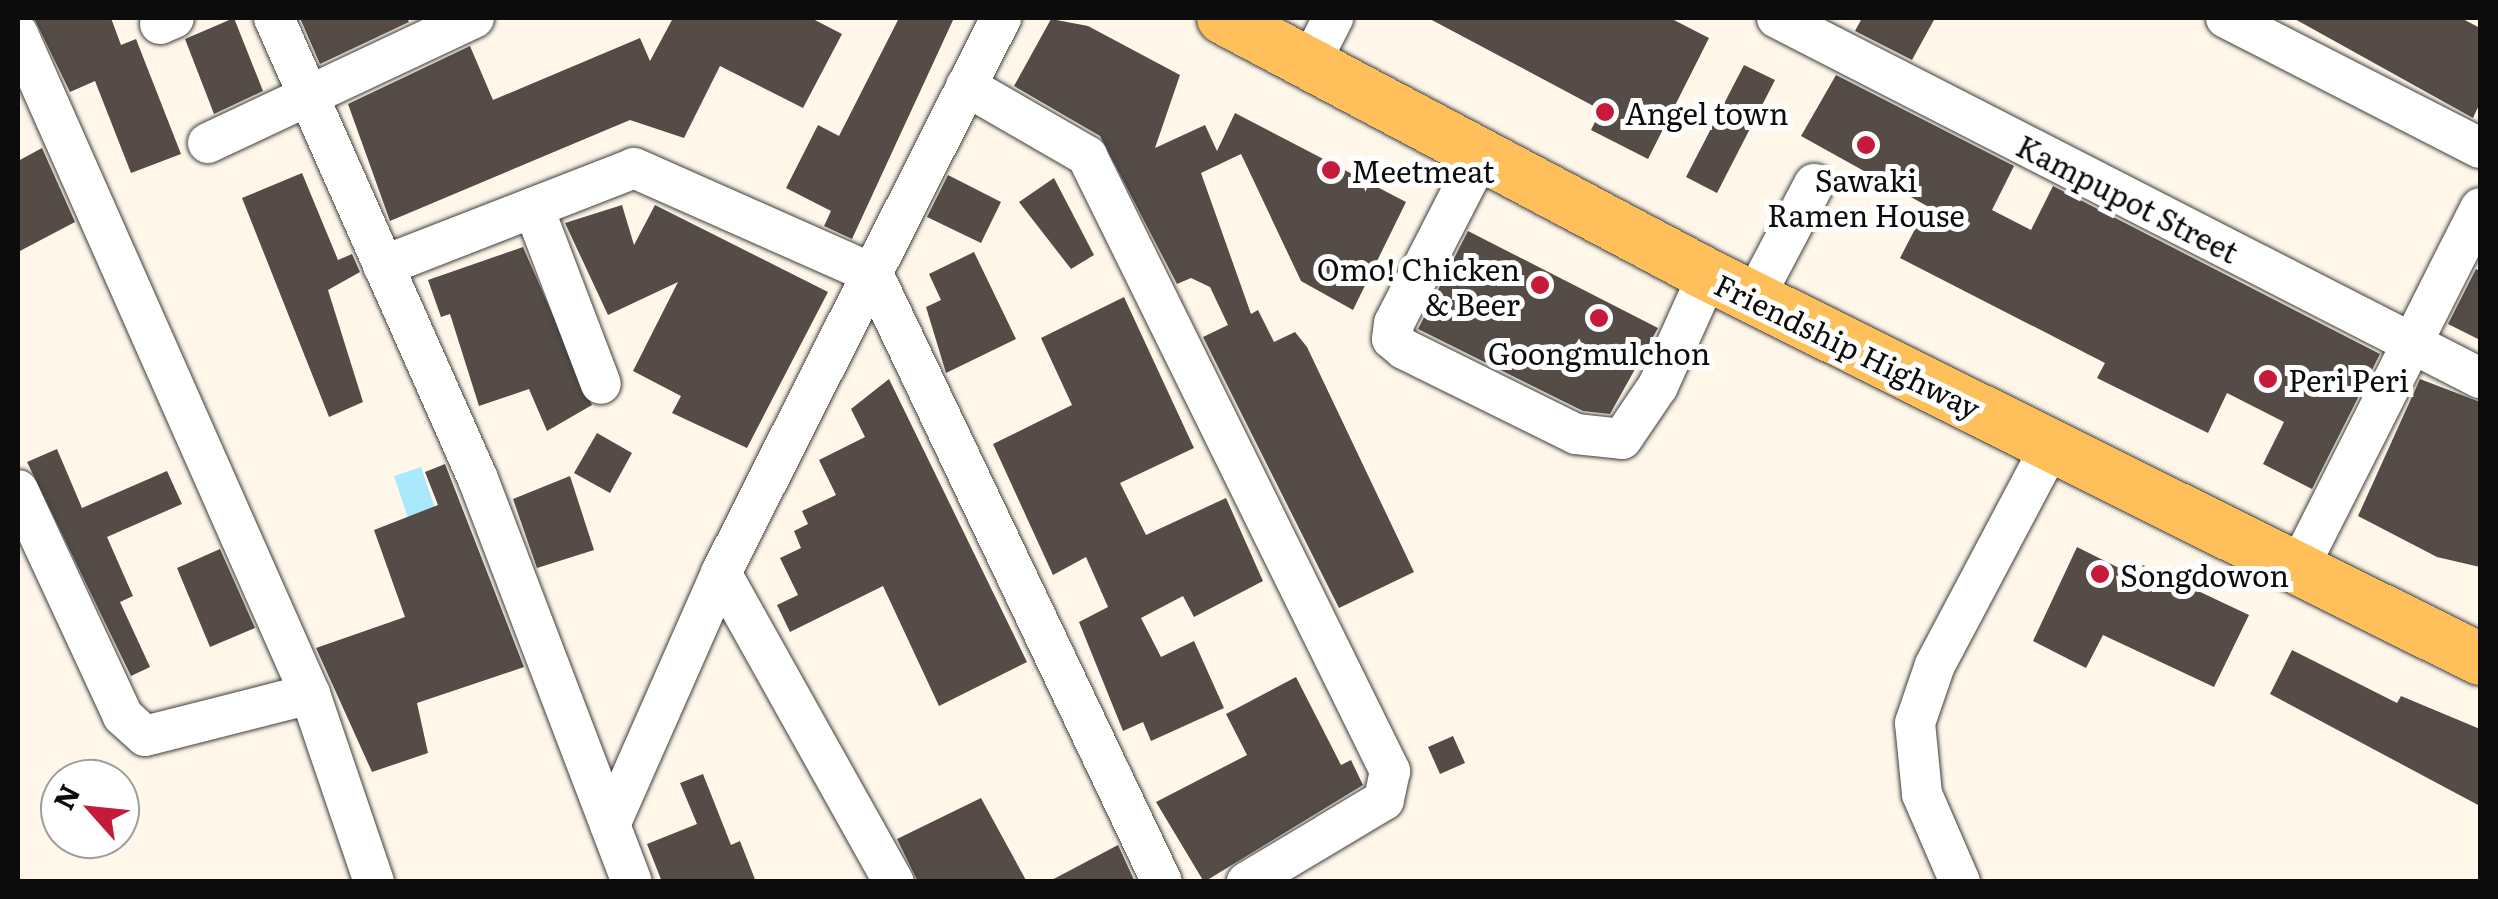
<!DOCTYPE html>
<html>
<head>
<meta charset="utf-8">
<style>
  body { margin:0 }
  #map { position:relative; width:2498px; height:899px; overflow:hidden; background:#fff8ea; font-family:Literata,serif }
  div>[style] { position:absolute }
  .water>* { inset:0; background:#aae9fb }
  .building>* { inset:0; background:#554b47 }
  .roads { filter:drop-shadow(0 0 2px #3f3f3f) drop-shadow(0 0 2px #3f3f3f) }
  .minor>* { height:40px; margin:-20px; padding:0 20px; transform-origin:20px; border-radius:20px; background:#fff }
  .major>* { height:52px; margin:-26px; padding:0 26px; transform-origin:26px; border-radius:26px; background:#ffbf5a }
  .dots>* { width:28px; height:28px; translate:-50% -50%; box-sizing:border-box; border:5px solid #fff; border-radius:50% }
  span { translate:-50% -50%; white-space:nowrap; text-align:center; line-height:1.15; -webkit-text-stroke:10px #fff; paint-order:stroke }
  .poi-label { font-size:30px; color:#0c0c0c }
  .left { translate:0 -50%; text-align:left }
  .right { translate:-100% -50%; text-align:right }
  .street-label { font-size:30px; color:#0c0c0c }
  .frame { position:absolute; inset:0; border:20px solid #0c0c0c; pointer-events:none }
  .north { position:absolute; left:40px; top:759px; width:100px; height:100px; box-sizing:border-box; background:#fff; border:2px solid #9e9e9e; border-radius:50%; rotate:297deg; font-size:28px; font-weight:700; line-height:40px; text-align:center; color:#0c0c0c }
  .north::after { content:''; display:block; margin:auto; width:35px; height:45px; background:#c61a3b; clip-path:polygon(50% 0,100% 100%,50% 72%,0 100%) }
</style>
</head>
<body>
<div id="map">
  <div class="water">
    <i style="clip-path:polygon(421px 467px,435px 508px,408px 518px,394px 476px)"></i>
  </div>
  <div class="building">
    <i style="clip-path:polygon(34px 18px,111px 18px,121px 45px,136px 39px,181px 154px,131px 173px,95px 81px,70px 92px)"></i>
    <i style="clip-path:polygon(234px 18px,263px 91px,214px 114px,185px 39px)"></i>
    <i style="clip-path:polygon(300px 18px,407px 18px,409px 22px,320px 64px)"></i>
    <i style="clip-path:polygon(673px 18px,811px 18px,842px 34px,803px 108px,720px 66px,684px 138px,630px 120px,390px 221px,348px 104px,470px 46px,493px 100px,640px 38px,650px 61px)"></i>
    <i style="clip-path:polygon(899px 18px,954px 18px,852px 239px,824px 226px,831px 211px,786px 188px,818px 125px,839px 136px)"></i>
    <i style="clip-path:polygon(1428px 18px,1670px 18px,1709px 38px,1648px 159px,1591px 130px,1601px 110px)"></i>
    <i style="clip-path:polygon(1862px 18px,1935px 18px,1912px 60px,1855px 31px)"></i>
    <i style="clip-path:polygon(2293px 18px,2461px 18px,2480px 28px,2480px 103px,2473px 118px)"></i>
    <i style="clip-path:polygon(1051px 19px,1088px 26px,1180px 75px,1155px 148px,1205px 125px,1217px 151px,1235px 113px,1406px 202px,1353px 310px,1301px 281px,1241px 154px,1201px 173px,1251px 314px,1258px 310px,1274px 342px,1295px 332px,1307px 347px,1414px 572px,1339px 608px,1203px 337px,1228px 325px,1210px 287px,1191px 278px,1177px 284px,1100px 136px,1014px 86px)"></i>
    <i style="clip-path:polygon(1744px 65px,1775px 80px,1717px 193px,1686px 177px)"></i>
    <i style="clip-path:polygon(1836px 75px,2014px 166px,1992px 210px,2031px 230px,2053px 186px,2380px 354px,2312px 489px,2263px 464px,2284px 422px,2227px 393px,2208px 433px,2097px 378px,2105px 363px,1900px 258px,1927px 206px,1801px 136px)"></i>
    <i style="clip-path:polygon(42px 148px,75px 222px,18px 252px,18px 161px)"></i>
    <i style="clip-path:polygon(302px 173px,338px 260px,352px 254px,360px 272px,328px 290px,363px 402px,329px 417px,242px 198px)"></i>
    <i style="clip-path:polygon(948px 175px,1001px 202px,981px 243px,927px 217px)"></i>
    <i style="clip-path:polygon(1054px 178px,1094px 255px,1071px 269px,1019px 202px)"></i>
    <i style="clip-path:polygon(622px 205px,634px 245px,655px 205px,828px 292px,747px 448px,672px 413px,681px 396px,633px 371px,678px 282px,608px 315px,565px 223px)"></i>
    <i style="clip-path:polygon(1468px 231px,1658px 328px,1610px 414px,1583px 411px,1418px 329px)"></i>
    <i style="clip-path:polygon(523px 247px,592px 405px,547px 431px,529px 389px,479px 406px,450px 314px,441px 317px,428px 280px)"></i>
    <i style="clip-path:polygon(974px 252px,1016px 339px,946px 373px,926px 307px,941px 300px,929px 274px)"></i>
    <i style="clip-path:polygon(2476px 269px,2480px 271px,2480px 340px,2448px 324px)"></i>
    <i style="clip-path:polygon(1124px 297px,1194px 448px,1120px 483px,1146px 535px,1226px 498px,1263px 581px,1194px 617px,1183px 596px,1141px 618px,1161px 657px,1194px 641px,1224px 708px,1151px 741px,1143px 722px,1123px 731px,1079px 622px,1108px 607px,1086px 557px,1053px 575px,993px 444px,1072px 405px,1041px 338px)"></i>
    <i style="clip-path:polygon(889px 379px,1027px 662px,939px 706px,883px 586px,790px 632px,777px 605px,798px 595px,780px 558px,801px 548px,794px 531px,808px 524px,802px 511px,836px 495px,819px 460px,865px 437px,851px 409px)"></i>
    <i style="clip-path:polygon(2420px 379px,2480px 402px,2480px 567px,2437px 557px,2358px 516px)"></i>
    <i style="clip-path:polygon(597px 433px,632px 453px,610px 493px,574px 473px)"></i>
    <i style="clip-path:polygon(57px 449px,82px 508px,167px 471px,182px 504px,107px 537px,133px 596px,120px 602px,150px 667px,131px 676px,27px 462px)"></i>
    <i style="clip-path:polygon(445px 464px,524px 667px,417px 703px,428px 753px,372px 772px,316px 648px,405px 617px,374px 530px,438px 505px,425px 472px)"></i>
    <i style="clip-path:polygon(570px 476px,594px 550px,537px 568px,513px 499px)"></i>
    <i style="clip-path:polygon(2077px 547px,2137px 577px,2143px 565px,2249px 615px,2214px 687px,2103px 635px,2086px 668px,2033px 641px)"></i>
    <i style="clip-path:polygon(220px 549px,255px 628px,210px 647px,177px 568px)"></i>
    <i style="clip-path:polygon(2292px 650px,2397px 703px,2401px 696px,2480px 729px,2480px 806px,2270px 694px)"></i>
    <i style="clip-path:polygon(1296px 677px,1341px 765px,1351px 760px,1363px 785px,1204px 882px,1156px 802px,1247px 755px,1226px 714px)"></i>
    <i style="clip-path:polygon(1453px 736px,1465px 763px,1440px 774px,1428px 747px)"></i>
    <i style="clip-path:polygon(703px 774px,731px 845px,740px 841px,756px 882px,662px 882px,647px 844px,697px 824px,680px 783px)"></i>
    <i style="clip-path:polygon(981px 798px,1027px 882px,918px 882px,897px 839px)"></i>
    <i style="clip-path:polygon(1118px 845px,1135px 882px,1048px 882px)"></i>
  </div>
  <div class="roads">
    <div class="minor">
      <i style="left:274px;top:18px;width:504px;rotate:66.13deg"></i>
      <i style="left:478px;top:479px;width:431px;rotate:69.1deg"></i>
      <i style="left:1777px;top:18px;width:790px;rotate:27.12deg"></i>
      <i style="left:2226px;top:18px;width:285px;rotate:27.1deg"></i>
      <i style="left:160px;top:24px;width:15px;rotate:-23deg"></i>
      <i style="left:18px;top:34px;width:722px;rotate:66.13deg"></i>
      <i style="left:310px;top:694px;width:170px;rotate:165.7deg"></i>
      <i style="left:145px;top:736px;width:30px;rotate:-138deg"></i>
      <i style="left:123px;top:716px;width:249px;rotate:-114.9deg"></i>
      <i style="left:1309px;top:65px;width:53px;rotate:-62.9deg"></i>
      <i style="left:966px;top:86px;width:140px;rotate:30deg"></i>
      <i style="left:1087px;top:156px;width:686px;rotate:63.77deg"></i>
      <i style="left:1390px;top:771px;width:30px;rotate:102deg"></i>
      <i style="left:1384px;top:800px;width:160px;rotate:149.1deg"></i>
      <i style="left:208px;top:143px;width:294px;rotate:-25.2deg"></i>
      <i style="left:1481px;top:154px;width:190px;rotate:117.2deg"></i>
      <i style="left:1394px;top:323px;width:16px;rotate:97deg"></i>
      <i style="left:1392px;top:339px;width:16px;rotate:40deg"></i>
      <i style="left:1404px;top:349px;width:192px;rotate:26.3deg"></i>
      <i style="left:1576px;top:434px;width:46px;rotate:6.2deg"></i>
      <i style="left:1622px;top:439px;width:64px;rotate:-55.8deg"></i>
      <i style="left:1658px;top:386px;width:122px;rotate:-65.8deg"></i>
      <i style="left:534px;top:209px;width:187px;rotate:69.1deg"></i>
      <i style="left:383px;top:266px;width:269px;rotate:-21.3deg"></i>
      <i style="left:634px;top:168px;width:261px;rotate:23.9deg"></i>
      <i style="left:873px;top:274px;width:673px;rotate:64.58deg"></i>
      <i style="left:1754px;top:298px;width:129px;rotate:-62.2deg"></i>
      <i style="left:2299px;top:567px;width:402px;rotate:-63.2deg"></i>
      <i style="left:721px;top:573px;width:354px;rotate:60.8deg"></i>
      <i style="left:310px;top:694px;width:199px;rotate:71.2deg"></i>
      <i style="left:610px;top:825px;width:275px;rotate:-66.2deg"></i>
      <i style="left:721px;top:573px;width:622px;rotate:-63.23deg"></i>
      <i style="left:1960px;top:882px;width:96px;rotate:-113.4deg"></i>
      <i style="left:1922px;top:794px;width:71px;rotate:-95.6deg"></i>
      <i style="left:1915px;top:723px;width:61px;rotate:-71deg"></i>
      <i style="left:1935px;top:665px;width:248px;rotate:-62.1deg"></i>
    </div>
    <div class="major">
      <i style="left:1223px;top:18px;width:549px;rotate:27.92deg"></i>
      <i style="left:1708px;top:275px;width:862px;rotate:26.45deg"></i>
    </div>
  </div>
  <div class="dots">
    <i style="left:1605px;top:112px;background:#c61a3b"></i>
    <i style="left:1866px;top:145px;background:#c61a3b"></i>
    <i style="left:1331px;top:170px;background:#c61a3b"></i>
    <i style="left:1540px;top:285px;background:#c61a3b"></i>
    <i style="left:1599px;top:318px;background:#c61a3b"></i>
    <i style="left:2268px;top:379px;background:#c61a3b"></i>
    <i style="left:2100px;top:574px;background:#c61a3b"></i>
  </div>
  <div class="poi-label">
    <span class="left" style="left:1625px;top:112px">Angel town</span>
    <span class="left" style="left:1351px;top:170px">Meetmeat</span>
    <span style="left:1866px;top:196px">Sawaki<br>Ramen House</span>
    <span class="right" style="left:1520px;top:285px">Omo! Chicken<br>&amp; Beer</span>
    <span style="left:1599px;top:352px">Goongmulchon</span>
    <span class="left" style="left:2288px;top:379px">Peri Peri</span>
    <span class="left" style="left:2120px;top:574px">Songdowon</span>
  </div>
  <div class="street-label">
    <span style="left:2128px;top:198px;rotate:27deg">Kampupot Street</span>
    <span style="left:1848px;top:345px;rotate:26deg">Friendship Highway</span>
  </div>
  <div class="frame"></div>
  <div class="north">N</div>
</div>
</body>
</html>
